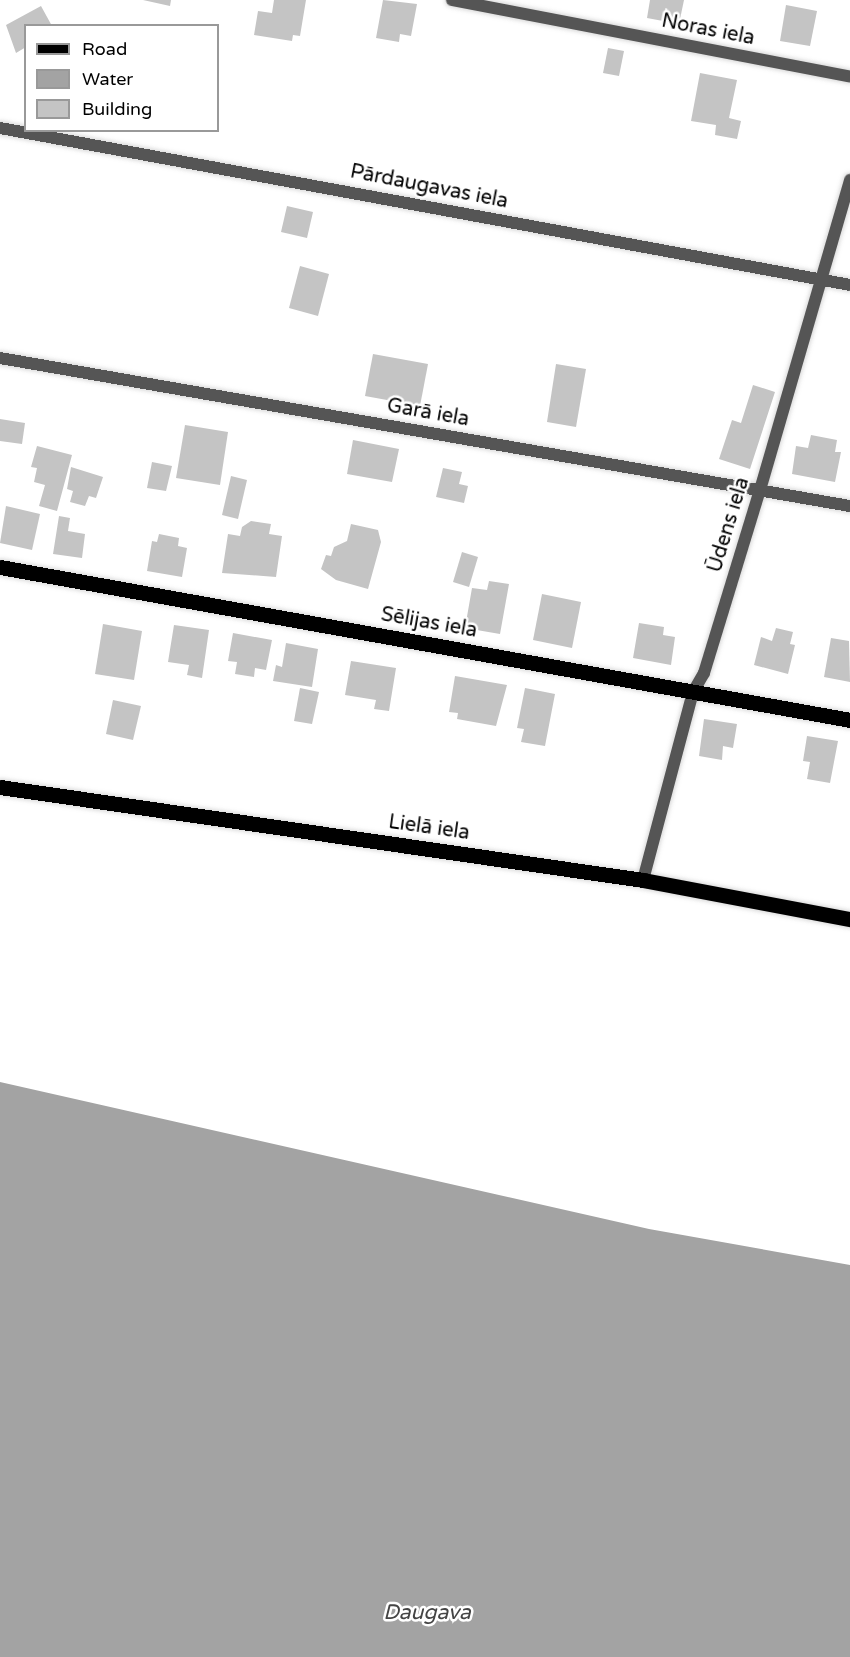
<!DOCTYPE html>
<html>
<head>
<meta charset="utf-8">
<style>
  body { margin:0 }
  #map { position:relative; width:850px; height:1657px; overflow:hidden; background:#fff; font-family:"Varela Round",sans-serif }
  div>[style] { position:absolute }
  .water>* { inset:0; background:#a3a3a3 }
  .building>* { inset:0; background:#c4c4c4 }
  .roads { filter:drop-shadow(0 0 2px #dbdbdb) drop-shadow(0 0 2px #dbdbdb) }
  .minor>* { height:12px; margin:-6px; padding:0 6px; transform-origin:6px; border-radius:6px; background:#555 }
  .primary>* { height:15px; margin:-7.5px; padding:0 7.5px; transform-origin:7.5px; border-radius:7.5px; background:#000 }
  span { translate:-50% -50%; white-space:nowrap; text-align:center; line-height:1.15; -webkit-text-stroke:5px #fff; paint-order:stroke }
  .street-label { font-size:20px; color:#000 }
  .water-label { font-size:21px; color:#444; font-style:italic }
  .legend { position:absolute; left:24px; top:24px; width:195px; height:108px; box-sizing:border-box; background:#fff; border:2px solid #999; margin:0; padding:8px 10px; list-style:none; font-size:18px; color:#000 }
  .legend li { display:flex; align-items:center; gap:12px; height:30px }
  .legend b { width:30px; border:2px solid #999 }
</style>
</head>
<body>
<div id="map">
  <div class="water">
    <i style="clip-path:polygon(0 1082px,649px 1229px,850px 1265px,850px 1657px,0 1657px)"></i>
  </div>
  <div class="building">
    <i style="clip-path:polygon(143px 0,171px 0,170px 6px)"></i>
    <i style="clip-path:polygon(274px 0,306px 0,300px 36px,293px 35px,292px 41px,254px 35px,258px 11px,272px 13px)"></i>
    <i style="clip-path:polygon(383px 0,417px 4px,411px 36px,400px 34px,399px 42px,376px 38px)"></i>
    <i style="clip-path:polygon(650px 0,684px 0,679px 24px,647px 18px)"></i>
    <i style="clip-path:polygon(786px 5px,817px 11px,810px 46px,780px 41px)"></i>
    <i style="clip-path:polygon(41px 6px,52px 26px,26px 26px,26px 47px,16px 53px,6px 25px)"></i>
    <i style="clip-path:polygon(608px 48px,624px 51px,619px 76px,603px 73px)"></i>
    <i style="clip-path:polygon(700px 73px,737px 80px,729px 118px,741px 121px,737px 139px,715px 135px,716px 125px,691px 121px)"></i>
    <i style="clip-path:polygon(287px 206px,313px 212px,307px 238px,281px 232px)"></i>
    <i style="clip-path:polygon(300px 266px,329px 274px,318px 316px,289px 308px)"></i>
    <i style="clip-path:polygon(373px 354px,428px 364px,420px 406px,365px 396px)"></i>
    <i style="clip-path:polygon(556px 364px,586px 369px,576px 427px,547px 422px)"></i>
    <i style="clip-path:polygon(753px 385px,775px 392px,750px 469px,719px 459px,732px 420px,741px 423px)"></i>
    <i style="clip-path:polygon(0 419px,25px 423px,22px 444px,0 441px)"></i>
    <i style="clip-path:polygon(185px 425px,228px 432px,220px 485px,176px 478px)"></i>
    <i style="clip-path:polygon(811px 435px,837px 440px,835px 452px,841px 452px,835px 482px,792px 474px,796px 446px,808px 448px)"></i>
    <i style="clip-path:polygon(353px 440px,399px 449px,392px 482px,347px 474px)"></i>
    <i style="clip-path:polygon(37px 446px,72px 455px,57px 511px,39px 506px,45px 485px,34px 482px,37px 468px,31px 467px)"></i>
    <i style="clip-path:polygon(152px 462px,172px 466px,166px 491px,147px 488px)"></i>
    <i style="clip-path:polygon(71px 467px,103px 477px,96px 498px,89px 496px,85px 506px,70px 502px,73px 491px,67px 489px)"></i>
    <i style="clip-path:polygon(443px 468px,462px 472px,459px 484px,468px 486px,464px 503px,436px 497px)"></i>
    <i style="clip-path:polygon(231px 476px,247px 480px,238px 519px,222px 515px)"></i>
    <i style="clip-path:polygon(6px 506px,40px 514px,32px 550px,0 543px)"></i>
    <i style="clip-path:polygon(59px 516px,70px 518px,68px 531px,85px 534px,82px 558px,53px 554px)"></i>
    <i style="clip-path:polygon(251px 521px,271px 524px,269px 534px,282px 536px,276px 577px,222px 573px,228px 534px,240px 536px,242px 527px)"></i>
    <i style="clip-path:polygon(351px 524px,378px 530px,381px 542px,368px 589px,336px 580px,321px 569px,326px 555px,331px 556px,334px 547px,347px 541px)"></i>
    <i style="clip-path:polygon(159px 534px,179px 538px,178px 546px,187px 548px,182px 577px,147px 571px,152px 541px,157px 542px)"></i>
    <i style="clip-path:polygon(462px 552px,478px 557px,469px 587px,453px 582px)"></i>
    <i style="clip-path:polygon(489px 581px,509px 584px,500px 634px,465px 628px,472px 588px,487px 590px)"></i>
    <i style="clip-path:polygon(542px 594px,581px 602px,572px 648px,533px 640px)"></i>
    <i style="clip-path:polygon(639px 623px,664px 627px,663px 635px,675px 637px,671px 665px,633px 658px)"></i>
    <i style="clip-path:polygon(103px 624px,142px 631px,134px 680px,95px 674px)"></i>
    <i style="clip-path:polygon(174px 625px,209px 630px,202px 678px,187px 675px,189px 665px,168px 662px)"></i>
    <i style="clip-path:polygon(776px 628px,793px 632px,790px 644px,795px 645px,788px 674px,754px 665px,761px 637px,772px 641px)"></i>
    <i style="clip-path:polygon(233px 633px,272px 640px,266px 670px,255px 668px,254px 677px,235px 674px,237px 662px,228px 661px)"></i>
    <i style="clip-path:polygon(831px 638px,849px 641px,850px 682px,824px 677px)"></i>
    <i style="clip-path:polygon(286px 643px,318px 649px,312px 687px,273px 681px,276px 665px,282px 667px)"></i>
    <i style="clip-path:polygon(351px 661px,396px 668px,389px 711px,374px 709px,376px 700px,345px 695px)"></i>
    <i style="clip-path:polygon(455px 676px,507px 685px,496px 726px,457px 719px,458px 713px,449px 712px)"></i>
    <i style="clip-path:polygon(300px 688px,319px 692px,312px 724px,294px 721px)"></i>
    <i style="clip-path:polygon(525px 688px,555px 694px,545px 746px,521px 742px,524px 729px,517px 728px)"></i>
    <i style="clip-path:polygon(113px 700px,141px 706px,133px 740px,106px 734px)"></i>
    <i style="clip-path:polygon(704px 719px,737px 724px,733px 748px,723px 746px,722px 760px,699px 756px)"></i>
    <i style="clip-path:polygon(807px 736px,838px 741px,830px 783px,807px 779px,810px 762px,803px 761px)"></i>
  </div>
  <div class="roads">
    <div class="minor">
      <i style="left:452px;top:0;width:405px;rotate:10.9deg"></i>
      <i style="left:0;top:128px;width:864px;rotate:10.46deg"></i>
      <i style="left:0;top:358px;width:863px;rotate:9.88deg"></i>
      <i style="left:643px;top:880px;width:195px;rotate:-75.1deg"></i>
      <i style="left:693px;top:692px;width:22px;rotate:-60deg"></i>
      <i style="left:704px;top:673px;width:191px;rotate:-73deg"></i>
      <i style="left:760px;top:490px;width:323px;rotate:-73.8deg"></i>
    </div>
    <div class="primary">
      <i style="left:0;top:567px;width:864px;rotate:10.2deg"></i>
      <i style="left:0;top:787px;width:650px;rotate:8.23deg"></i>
      <i style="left:643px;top:880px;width:211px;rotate:10.7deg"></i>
    </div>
  </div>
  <div class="street-label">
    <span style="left:708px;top:30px;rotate:11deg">Noras iela</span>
    <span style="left:429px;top:187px;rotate:11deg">Pārdaugavas iela</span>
    <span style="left:428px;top:413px;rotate:10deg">Garā iela</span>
    <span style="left:729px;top:525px;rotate:-73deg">Ūdens iela</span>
    <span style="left:429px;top:623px;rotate:10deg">Sēlijas iela</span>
    <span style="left:429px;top:828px;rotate:8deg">Lielā iela</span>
  </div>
  <div class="water-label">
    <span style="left:427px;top:1613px">Daugava</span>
  </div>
  <ul class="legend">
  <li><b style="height:8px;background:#000"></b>Road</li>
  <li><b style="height:16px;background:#a3a3a3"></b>Water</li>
  <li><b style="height:16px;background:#c4c4c4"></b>Building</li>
  </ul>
</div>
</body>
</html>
